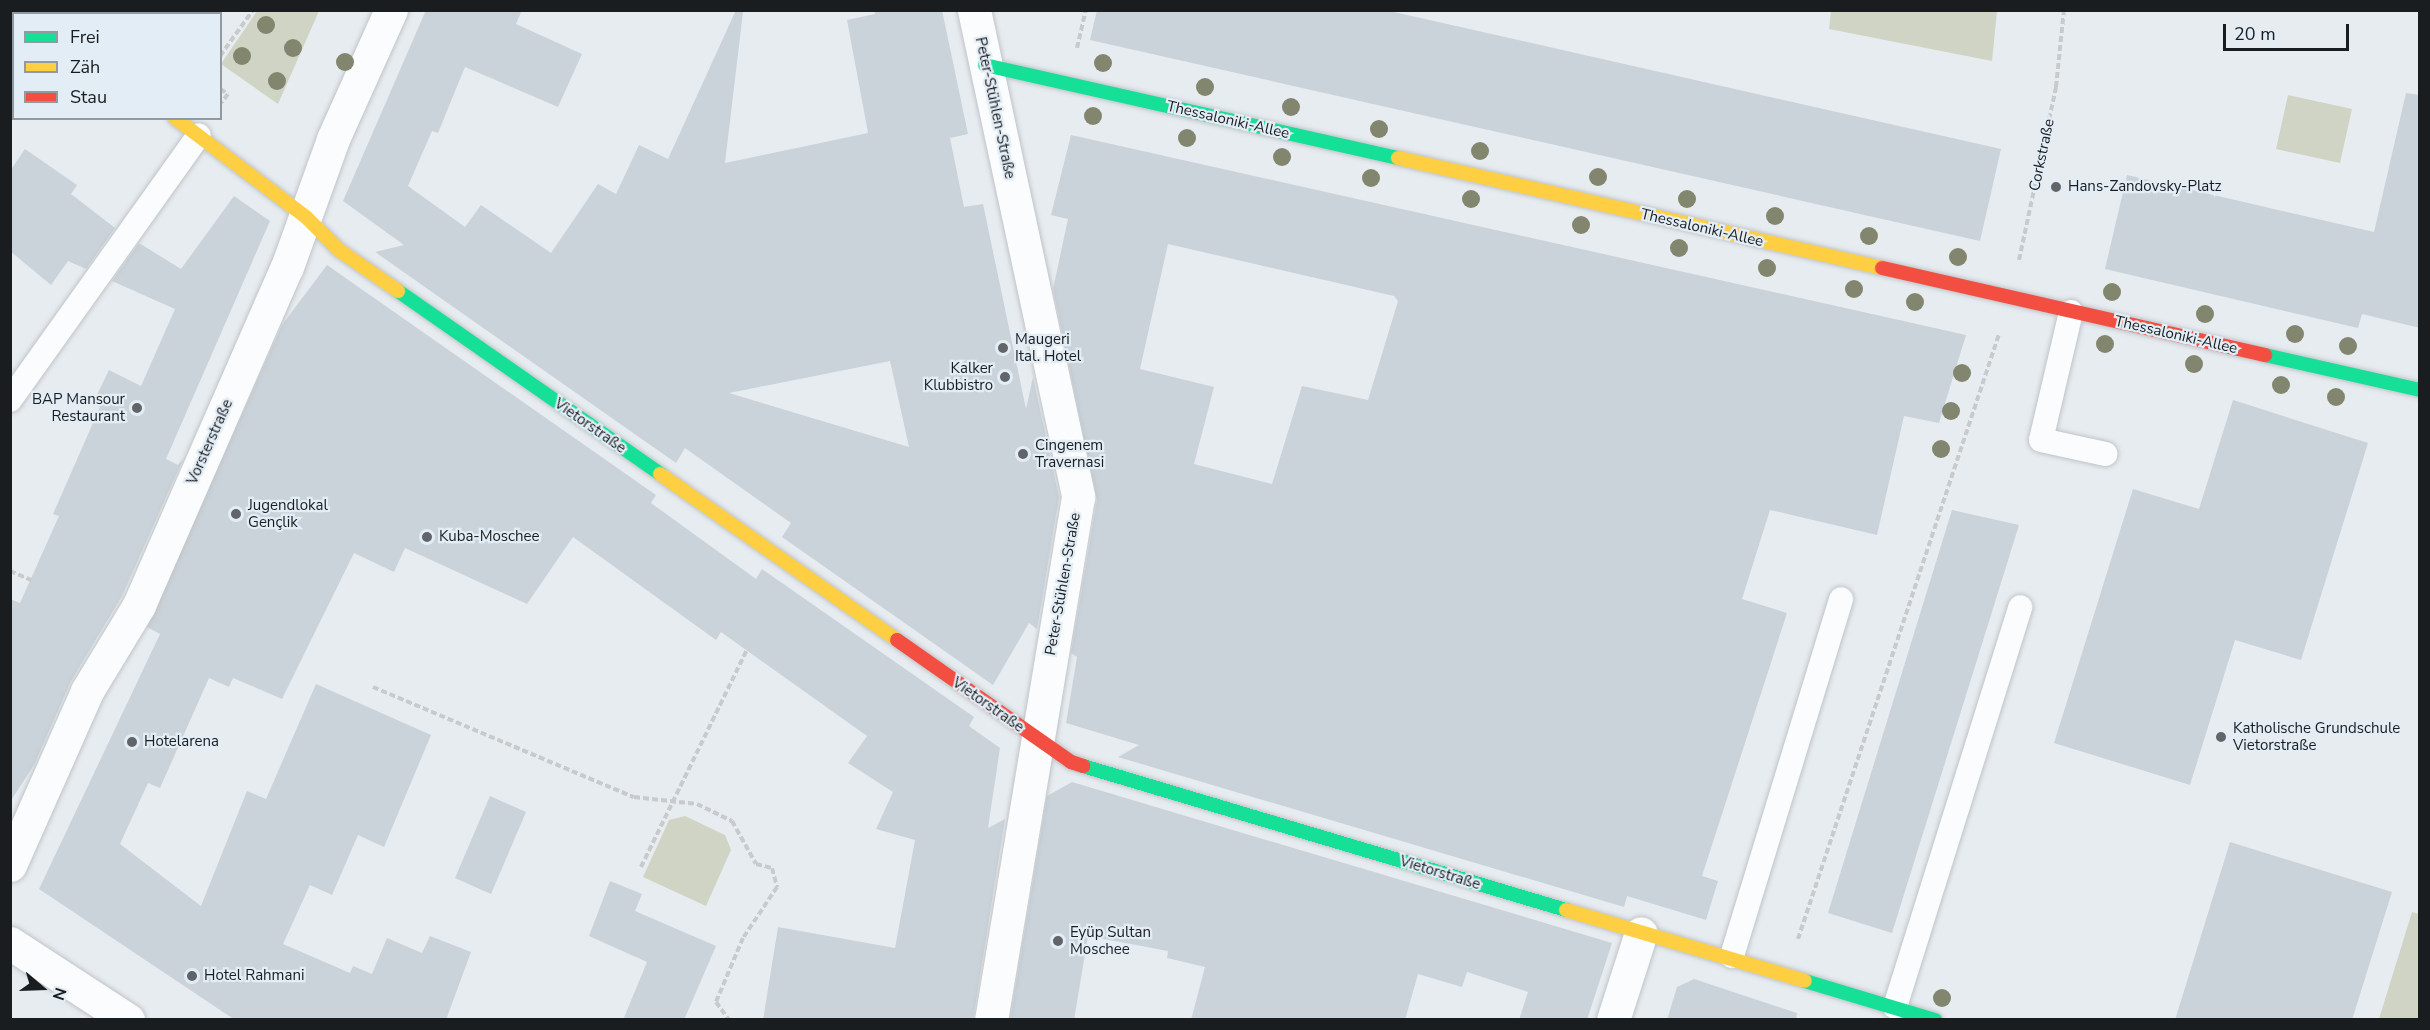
<!DOCTYPE html>
<html>
<head>
<meta charset="utf-8">
<style>
  body { margin:0 }
  #map { position:relative; width:2430px; height:1030px; overflow:hidden; background:#e7ecf1; font-family:"Nunito Sans",sans-serif }
  div>[style] { position:absolute }
  .green>* { inset:0; background:#d0d4c5 }
  .building>* { inset:0; background:#cad3da }
  .path>* { height:4px; margin-top:-2px; transform-origin:0; background:repeating-linear-gradient(90deg,#c8cacb 0 6px,transparent 0 9px) }
  .roads { filter:drop-shadow(0 0 2px #c0c4c7) drop-shadow(0 0 2px #c0c4c7) }
  .lane>* { height:24px; margin:-12px; padding:0 12px; transform-origin:12px; border-radius:12px; background:#fbfcfd }
  .street>* { height:33px; margin:-16.5px; padding:0 16.5px; transform-origin:16.5px; border-radius:16.5px; background:#fbfcfd }
  .fast>* { height:14px; margin:-7px; padding:0 7px; transform-origin:7px; border-radius:7px; background:#16e098 }
  .slow>* { height:14px; margin:-7px; padding:0 7px; transform-origin:7px; border-radius:7px; background:#ffcf43 }
  .jam>* { height:14px; margin:-7px; padding:0 7px; transform-origin:7px; border-radius:7px; background:#f24e42 }
  .trees>* { width:18px; height:18px; margin:-9px; border-radius:50%; background:#83866e }
  .dots>* { width:16px; height:16px; translate:-50% -50%; box-sizing:border-box; border:3px solid #e3edf5; border-radius:50% }
  span { translate:-50% -50%; white-space:nowrap; text-align:center; line-height:1.15; -webkit-text-stroke:4.5px #e3edf5; paint-order:stroke }
  .street-label { font-size:15px; color:#191d20 }
  .poi-label { font-size:15px; color:#191d20 }
  .left { translate:0 -50%; text-align:left }
  .right { translate:-100% -50%; text-align:right }
  .frame { position:absolute; inset:0; border:12px solid #191d20; pointer-events:none }
  .legend { position:absolute; left:12px; top:12px; width:210px; height:108px; box-sizing:border-box; background:#e3edf5; border:2px solid #929aa0; margin:0; padding:8px 10px; list-style:none; font-size:18px; color:#191d20 }
  .legend li { display:flex; align-items:center; gap:12px; height:30px }
  .legend b { width:30px; border:2px solid #929aa0 }
  .north { position:absolute; left:12px; top:958px; width:60px; height:60px; -webkit-text-stroke:4px #e3edf5; paint-order:stroke; rotate:109deg; font-size:16px; font-weight:700; line-height:24px; text-align:center; color:#191d20 }
  .north::after { content:''; display:block; margin:auto; width:21px; height:27px; background:#191d20; clip-path:polygon(50% 0,100% 100%,50% 72%,0 100%) }
  .scale { position:absolute; left:2223px; top:24px; width:126px; height:27px; box-sizing:border-box; border:3px solid #191d20; border-top:0; padding-left:8px; font-size:18px; line-height:21px; white-space:nowrap; color:#191d20; -webkit-text-stroke:4px #e3edf5; paint-order:stroke }
</style>
</head>
<body>
<div id="map">
  <div class="green">
    <i style="clip-path:polygon(257px 11px,319px 11px,278px 104px,221px 64px)"></i>
    <i style="clip-path:polygon(1831px 11px,1997px 11px,1992px 61px,1829px 29px)"></i>
    <i style="clip-path:polygon(2288px 95px,2352px 109px,2340px 163px,2276px 149px)"></i>
    <i style="clip-path:polygon(685px 816px,725px 835px,731px 850px,706px 906px,643px 877px,669px 820px)"></i>
    <i style="clip-path:polygon(2412px 912px,2419px 914px,2419px 1019px,2379px 1019px)"></i>
  </div>
  <div class="building">
    <i style="clip-path:polygon(evenodd,426px 10px,522px 10px,516px 24px,582px 54px,558px 107px,465px 67px,438px 133px,432px 131px,408px 186px,465px 227px,481px 205px,551px 253px,598px 184px,616px 194px,639px 145px,668px 159px,736px 10px,743px 12px,725px 163px,868px 133px,847px 20px,875px 14px,874px 10px,942px 10px,968px 134px,950px 138px,964px 207px,983px 204px,1026px 409px,1033px 377px,1059px 497px,1037px 629px,1029px 623px,993px 685px,782px 537px,791px 523px,685px 448px,676px 463px,375px 252px,404px 245px,343px 201px,426px 10px,890px 361px,909px 447px,729px 393px,890px 361px)"></i>
    <i style="clip-path:polygon(1097px 10px,1385px 10px,2001px 149px,1980px 241px,1090px 40px)"></i>
    <i style="clip-path:polygon(2406px 93px,2420px 95px,2420px 328px,2362px 314px,2358px 328px,2105px 269px,2127px 175px,2374px 232px)"></i>
    <i style="clip-path:polygon(evenodd,1071px 135px,1966px 335px,1939px 423px,1904px 416px,1877px 535px,1770px 510px,1742px 599px,1787px 613px,1702px 876px,1718px 881px,1706px 920px,1627px 896px,1624px 907px,1118px 757px,1139px 745px,1066px 723px,1077px 657px,1071px 653px,1097px 500px,1053px 289px,1068px 219px,1051px 215px,1071px 135px,1168px 244px,1394px 296px,1398px 301px,1368px 400px,1302px 386px,1272px 484px,1194px 464px,1214px 387px,1140px 369px,1168px 244px)"></i>
    <i style="clip-path:polygon(25px 149px,77px 185px,71px 194px,115px 228px,86px 269px,68px 261px,51px 285px,10px 251px,10px 171px)"></i>
    <i style="clip-path:polygon(234px 196px,270px 221px,166px 459px,178px 465px,183px 459px,122px 596px,71px 681px,34px 765px,10px 802px,10px 599px,20px 603px,59px 516px,53px 514px,100px 407px,93px 403px,109px 370px,141px 386px,175px 309px,112px 281px,139px 243px,181px 269px)"></i>
    <i style="clip-path:polygon(327px 265px,656px 495px,651px 503px,756px 579px,762px 569px,974px 717px,969px 726px,1000px 748px,988px 828px,1005px 819px,973px 1020px,763px 1020px,778px 927px,895px 948px,915px 840px,876px 829px,893px 792px,848px 763px,867px 736px,721px 632px,716px 640px,573px 537px,527px 604px,405px 548px,394px 572px,354px 553px,282px 699px,233px 678px,229px 687px,209px 678px,160px 788px,148px 783px,120px 844px,201px 906px,247px 791px,266px 799px,316px 684px,431px 735px,384px 847px,358px 835px,332px 895px,310px 885px,283px 944px,350px 973px,353px 966px,372px 974px,387px 938px,422px 953px,430px 936px,471px 952px,446px 1020px,235px 1020px,39px 889px,160px 634px,147px 627px,282px 325px)"></i>
    <i style="clip-path:polygon(2233px 400px,2368px 443px,2301px 660px,2235px 640px,2190px 785px,2054px 743px,2133px 489px,2199px 509px)"></i>
    <i style="clip-path:polygon(1952px 510px,2019px 525px,1892px 933px,1828px 913px)"></i>
    <i style="clip-path:polygon(1072px 782px,1612px 943px,1587px 1020px,1519px 1020px,1528px 992px,1467px 972px,1462px 987px,1418px 974px,1405px 1020px,1191px 1020px,1205px 967px,1167px 958px,1168px 951px,1088px 936px,1074px 1020px,1010px 1020px,1047px 796px)"></i>
    <i style="clip-path:polygon(490px 796px,526px 812px,491px 894px,455px 878px)"></i>
    <i style="clip-path:polygon(2230px 842px,2392px 892px,2352px 1020px,2175px 1020px)"></i>
    <i style="clip-path:polygon(610px 881px,642px 894px,635px 911px,716px 946px,684px 1020px,623px 1020px,647px 962px,589px 936px)"></i>
    <i style="clip-path:polygon(1694px 979px,1797px 1013px,1796px 1020px,1667px 1020px,1677px 987px)"></i>
  </div>
  <div class="path">
    <i style="left:1077px;top:48px;width:39px;rotate:-77deg"></i>
    <i style="left:220px;top:56px;width:57px;rotate:-54.3deg"></i>
    <i style="left:220px;top:89px;width:9px;rotate:32deg"></i>
    <i style="left:228px;top:94px;width:11px;rotate:128deg"></i>
    <i style="left:2019px;top:260px;width:177px;rotate:-77.9deg"></i>
    <i style="left:2056px;top:87px;width:77px;rotate:-84.1deg"></i>
    <i style="left:10px;top:571px;width:23px;rotate:23deg"></i>
    <i style="left:373px;top:687px;width:283px;rotate:22.9deg"></i>
    <i style="left:634px;top:797px;width:63px;rotate:6.3deg"></i>
    <i style="left:697px;top:804px;width:39px;rotate:26deg"></i>
    <i style="left:732px;top:821px;width:49px;rotate:60.8deg"></i>
    <i style="left:756px;top:864px;width:16px;rotate:14deg"></i>
    <i style="left:772px;top:868px;width:20px;rotate:75deg"></i>
    <i style="left:777px;top:887px;width:61px;rotate:123.7deg"></i>
    <i style="left:743px;top:938px;width:69px;rotate:112.9deg"></i>
    <i style="left:716px;top:1002px;width:22px;rotate:54deg"></i>
    <i style="left:641px;top:867px;width:242px;rotate:-64deg"></i>
    <i style="left:1798px;top:939px;width:638px;rotate:-71.62deg"></i>
  </div>
  <div class="roads">
    <div class="lane">
      <i style="left:189px;top:14px;width:4px;rotate:-63deg"></i>
      <i style="left:2071px;top:312px;width:131px;rotate:103.2deg"></i>
      <i style="left:2041px;top:440px;width:66px;rotate:12.2deg"></i>
      <i style="left:10px;top:400px;width:325px;rotate:-54.5deg"></i>
      <i style="left:1732px;top:956px;width:373px;rotate:-73deg"></i>
      <i style="left:1895px;top:1007px;width:419px;rotate:-72.6deg"></i>
    </div>
    <div class="street">
      <i style="left:28px;top:10px;width:6px;rotate:45deg"></i>
      <i style="left:974px;top:10px;width:498px;rotate:77.9deg"></i>
      <i style="left:1078px;top:497px;width:530px;rotate:99.44deg"></i>
      <i style="left:10px;top:865px;width:190px;rotate:-66.1deg"></i>
      <i style="left:87px;top:691px;width:100px;rotate:-58.8deg"></i>
      <i style="left:139px;top:605px;width:369px;rotate:-66.4deg"></i>
      <i style="left:287px;top:267px;width:136px;rotate:-70.2deg"></i>
      <i style="left:333px;top:139px;width:141px;rotate:-65.8deg"></i>
      <i style="left:10px;top:943px;width:141px;rotate:33.1deg"></i>
      <i style="left:1613px;top:1020px;width:91px;rotate:-72.2deg"></i>
    </div>
    <div class="fast">
      <i style="left:985px;top:65px;width:423px;rotate:12.7deg"></i>
      <i style="left:398px;top:291px;width:320px;rotate:34.9deg"></i>
      <i style="left:2265px;top:355px;width:159px;rotate:12.7deg"></i>
      <i style="left:1083px;top:766px;width:504px;rotate:16.6deg"></i>
      <i style="left:1805px;top:981px;width:136px;rotate:16.7deg"></i>
    </div>
    <div class="slow">
      <i style="left:175px;top:118px;width:164px;rotate:37.1deg"></i>
      <i style="left:306px;top:217px;width:47px;rotate:45deg"></i>
      <i style="left:339px;top:250px;width:72px;rotate:34.8deg"></i>
      <i style="left:1398px;top:158px;width:496px;rotate:12.8deg"></i>
      <i style="left:660px;top:474px;width:289px;rotate:35deg"></i>
      <i style="left:1566px;top:910px;width:249px;rotate:16.5deg"></i>
    </div>
    <div class="jam">
      <i style="left:1882px;top:268px;width:393px;rotate:12.8deg"></i>
      <i style="left:897px;top:640px;width:213px;rotate:35deg"></i>
      <i style="left:1071px;top:762px;width:13px;rotate:18deg"></i>
    </div>
  </div>
  <div class="trees">
    <i style="left:266px;top:25px"></i>
    <i style="left:293px;top:48px"></i>
    <i style="left:242px;top:56px"></i>
    <i style="left:345px;top:62px"></i>
    <i style="left:1103px;top:63px"></i>
    <i style="left:277px;top:81px"></i>
    <i style="left:1205px;top:87px"></i>
    <i style="left:1291px;top:107px"></i>
    <i style="left:1093px;top:116px"></i>
    <i style="left:1379px;top:129px"></i>
    <i style="left:1187px;top:138px"></i>
    <i style="left:1480px;top:151px"></i>
    <i style="left:1282px;top:157px"></i>
    <i style="left:1598px;top:177px"></i>
    <i style="left:1371px;top:178px"></i>
    <i style="left:1471px;top:199px"></i>
    <i style="left:1687px;top:199px"></i>
    <i style="left:1775px;top:216px"></i>
    <i style="left:1581px;top:225px"></i>
    <i style="left:1869px;top:236px"></i>
    <i style="left:1679px;top:248px"></i>
    <i style="left:1958px;top:257px"></i>
    <i style="left:1767px;top:268px"></i>
    <i style="left:1854px;top:289px"></i>
    <i style="left:2112px;top:292px"></i>
    <i style="left:1915px;top:302px"></i>
    <i style="left:2205px;top:314px"></i>
    <i style="left:2295px;top:334px"></i>
    <i style="left:2105px;top:344px"></i>
    <i style="left:2348px;top:346px"></i>
    <i style="left:2194px;top:364px"></i>
    <i style="left:1962px;top:373px"></i>
    <i style="left:2281px;top:385px"></i>
    <i style="left:2336px;top:397px"></i>
    <i style="left:1951px;top:411px"></i>
    <i style="left:1941px;top:449px"></i>
    <i style="left:1942px;top:998px"></i>
  </div>
  <div class="dots">
    <i style="left:2056px;top:187px;background:#616569"></i>
    <i style="left:1003px;top:348px;background:#616569"></i>
    <i style="left:1005px;top:377px;background:#616569"></i>
    <i style="left:137px;top:408px;background:#616569"></i>
    <i style="left:1023px;top:454px;background:#616569"></i>
    <i style="left:236px;top:514px;background:#616569"></i>
    <i style="left:427px;top:537px;background:#616569"></i>
    <i style="left:2221px;top:737px;background:#616569"></i>
    <i style="left:132px;top:742px;background:#616569"></i>
    <i style="left:1058px;top:941px;background:#616569"></i>
    <i style="left:192px;top:976px;background:#616569"></i>
  </div>
  <div class="street-label">
    <span style="left:995px;top:108px;rotate:78deg">Peter-Stühlen-Straße</span>
    <span style="left:1228px;top:120px;rotate:13deg">Thessaloniki-Allee</span>
    <span style="left:2042px;top:155px;rotate:-78deg">Corkstraße</span>
    <span style="left:1702px;top:228px;rotate:13deg">Thessaloniki-Allee</span>
    <span style="left:2176px;top:335px;rotate:13deg">Thessaloniki-Allee</span>
    <span style="left:590px;top:426px;rotate:35deg">Vietorstraße</span>
    <span style="left:210px;top:442px;rotate:-66deg">Vorsterstraße</span>
    <span style="left:1063px;top:584px;rotate:-80deg">Peter-Stühlen-Straße</span>
    <span style="left:988px;top:705px;rotate:35deg">Vietorstraße</span>
    <span style="left:1440px;top:873px;rotate:17deg">Vietorstraße</span>
  </div>
  <div class="poi-label">
    <span class="left" style="left:2068px;top:187px">Hans-Zandovsky-Platz</span>
    <span class="left" style="left:1015px;top:348px">Maugeri<br>Ital. Hotel</span>
    <span class="right" style="left:993px;top:377px">Kalker<br>Klubbistro</span>
    <span class="right" style="left:125px;top:408px">BAP Mansour<br>Restaurant</span>
    <span class="left" style="left:1035px;top:454px">Cingenem<br>Travernasi</span>
    <span class="left" style="left:248px;top:514px">Jugendlokal<br>Gençlik</span>
    <span class="left" style="left:439px;top:537px">Kuba-Moschee</span>
    <span class="left" style="left:2233px;top:737px">Katholische Grundschule<br>Vietorstraße</span>
    <span class="left" style="left:144px;top:742px">Hotelarena</span>
    <span class="left" style="left:1070px;top:941px">Eyüp Sultan<br>Moschee</span>
    <span class="left" style="left:204px;top:976px">Hotel Rahmani</span>
  </div>
  <div class="frame"></div>
  <ul class="legend">
  <li><b style="height:8px;background:#16e098"></b>Frei</li>
  <li><b style="height:8px;background:#ffcf43"></b>Zäh</li>
  <li><b style="height:8px;background:#f24e42"></b>Stau</li>
  </ul>
  <div class="north">N</div>
  <div class="scale">20 m</div>
</div>
</body>
</html>
